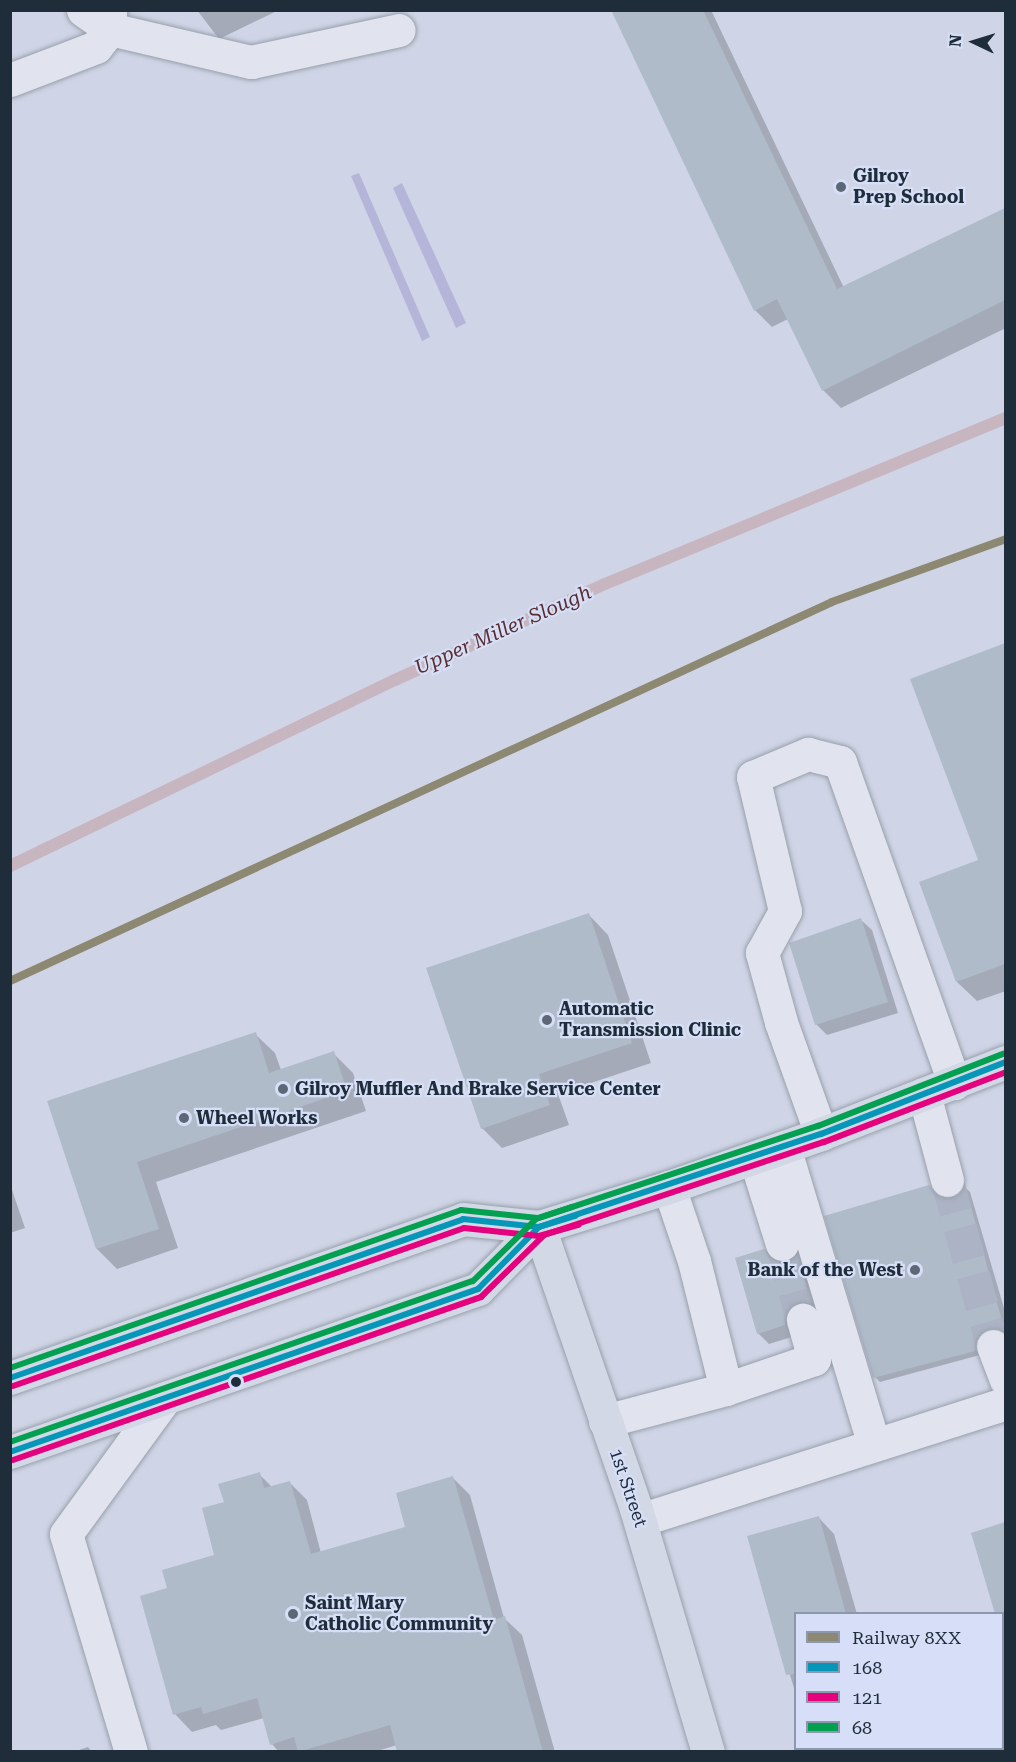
<!DOCTYPE html>
<html>
<head>
<meta charset="utf-8">
<style>
  body { margin:0 }
  #map { position:relative; width:1016px; height:1762px; overflow:hidden; background:#cfd5e6; font-family:"Roboto Serif",serif }
  div>[style] { position:absolute }
  .green>* { inset:0; background:#b5b4d9 }
  .shadow>* { inset:0; background:#0003 }
  .stream>* { height:12px; margin:-6px; padding:0 6px; transform-origin:6px; border-radius:6px; background:#c7b5c0 }
  .building>* { inset:0; background:#b0bbca }
  .minor-tunnel>* { height:33px; margin-top:-16.5px; transform-origin:0; background:repeating-linear-gradient(90deg,#acb3c4 0 33px,transparent 0 49px) }
  .roads { filter:drop-shadow(0 0 2px #989fab) drop-shadow(0 0 2px #989fab) }
  .minor>* { height:33px; margin:-16.5px; padding:0 16.5px; transform-origin:16.5px; border-radius:16.5px; background:#e1e4ee }
  .major>* { height:33px; margin:-16.5px; padding:0 16.5px; transform-origin:16.5px; border-radius:16.5px; background:#d2d8e5 }
  .bus-1>* { height:6px; margin:-3px; padding:0 3px; transform-origin:3px; border-radius:3px; background:#0596b8 }
  .bus-2>* { height:6px; margin:-3px; padding:0 3px; transform-origin:3px; border-radius:3px; background:#e5007d }
  .bus-3>* { height:6px; margin:-3px; padding:0 3px; transform-origin:3px; border-radius:3px; background:#02a050 }
  .rail-1>* { height:8px; margin:-4px; padding:0 4px; transform-origin:4px; border-radius:4px; background:#8c8871 }
  .dots>* { width:16px; height:16px; translate:-50% -50%; box-sizing:border-box; border:3px solid #d6dff7; border-radius:50% }
  span { translate:-50% -50%; white-space:nowrap; text-align:center; line-height:1.15; -webkit-text-stroke:4.5px #d6dff7; paint-order:stroke }
  .poi-label { font-size:18px; color:#1f2d3b; font-weight:700 }
  .left { translate:0 -50%; text-align:left }
  .right { translate:-100% -50%; text-align:right }
  .street-label { font-size:18px; color:#1f2d3b }
  .water-label { font-size:20px; color:#5b2e30; font-style:italic }
  .frame { position:absolute; inset:0; border:12px solid #1f2d3b; pointer-events:none }
  .legend { position:absolute; left:794px; top:1612px; width:210px; height:138px; box-sizing:border-box; background:#d6dff7; border:2px solid #8d98ac; margin:0; padding:8px 10px; list-style:none; font-size:18px; color:#1f2d3b }
  .legend li { display:flex; align-items:center; gap:12px; height:30px }
  .legend b { width:30px; border:2px solid #8d98ac }
  .north { position:absolute; left:944px; top:12px; width:60px; height:60px; -webkit-text-stroke:4px #d6dff7; paint-order:stroke; rotate:274deg; font-size:16px; font-weight:700; line-height:24px; text-align:center; color:#1f2d3b }
  .north::after { content:''; display:block; margin:auto; width:21px; height:27px; background:#1f2d3b; clip-path:polygon(50% 0,100% 100%,50% 72%,0 100%) }
</style>
</head>
<body>
<div id="map">
  <div class="green">
    <i style="clip-path:polygon(359px 173px,430px 337px,422px 341px,351px 176px)"></i>
    <i style="clip-path:polygon(402px 183px,466px 323px,456px 328px,393px 188px)"></i>
  </div>
  <div class="shadow">
    <i style="clip-path:polygon(197px 10px,279px 10px,219px 39px)"></i>
    <i style="clip-path:polygon(634px 10px,711px 10px,844px 288px,1006px 209px,1006px 328px,841px 408px,823px 390px,788px 319px,772px 327px,755px 310px)"></i>
    <i style="clip-path:polygon(1006px 645px,1006px 991px,977px 1001px,957px 982px,921px 883px,980px 861px,912px 680px)"></i>
    <i style="clip-path:polygon(589px 915px,608px 935px,651px 1063px,558px 1094px,569px 1125px,502px 1148px,482px 1128px)"></i>
    <i style="clip-path:polygon(861px 920px,872px 930px,898px 1013px,827px 1035px,816px 1024px)"></i>
    <i style="clip-path:polygon(255px 1034px,275px 1053px,281px 1070px,333px 1053px,353px 1073px,366px 1111px,156px 1182px,178px 1248px,117px 1269px,97px 1249px,49px 1102px)"></i>
    <i style="clip-path:polygon(10px 1184px,25px 1228px,10px 1233px)"></i>
    <i style="clip-path:polygon(965px 1187px,970px 1192px,1006px 1315px,1006px 1334px,991px 1333px,980px 1355px,880px 1382px,875px 1377px,936px 1196px,952px 1200px)"></i>
    <i style="clip-path:polygon(797px 1257px,807px 1267px,821px 1314px,795px 1336px,769px 1344px,758px 1333px,778px 1264px,789px 1263px)"></i>
    <i style="clip-path:polygon(259px 1474px,273px 1488px,290px 1483px,307px 1500px,321px 1553px,407px 1528px,453px 1478px,470px 1495px,504px 1618px,522px 1635px,555px 1752px,399px 1752px,397px 1745px,374px 1752px,279px 1752px,272px 1744px,264px 1718px,221px 1730px,216px 1725px,192px 1732px,175px 1714px,169px 1590px,216px 1556px,226px 1503px)"></i>
    <i style="clip-path:polygon(819px 1518px,834px 1534px,857px 1614px,796px 1614px,796px 1695px,749px 1538px)"></i>
    <i style="clip-path:polygon(1006px 1524px,1006px 1636px,1002px 1614px,973px 1534px)"></i>
    <i style="clip-path:polygon(88px 1747px,92px 1752px,73px 1752px)"></i>
  </div>
  <div class="stream">
    <i style="left:10px;top:866px;width:428px;rotate:-25.8deg"></i>
    <i style="left:395px;top:680px;width:231px;rotate:-24.6deg"></i>
    <i style="left:605px;top:584px;width:434px;rotate:-22.5deg"></i>
  </div>
  <div class="building">
    <i style="clip-path:polygon(611px 10px,703px 10px,837px 289px,1005px 208px,1005px 300px,822px 391px,777px 299px,754px 311px)"></i>
    <i style="clip-path:polygon(1005px 643px,1005px 964px,956px 982px,919px 882px,978px 860px,910px 679px)"></i>
    <i style="clip-path:polygon(589px 913px,632px 1043px,539px 1074px,550px 1105px,481px 1129px,426px 968px)"></i>
    <i style="clip-path:polygon(861px 918px,888px 1002px,815px 1025px,789px 943px)"></i>
    <i style="clip-path:polygon(256px 1032px,269px 1073px,334px 1051px,347px 1091px,137px 1162px,159px 1229px,96px 1249px,47px 1101px)"></i>
    <i style="clip-path:polygon(929px 1185px,943px 1198px,960px 1194px,965px 1185px,1005px 1332px,987px 1328px,978px 1335px,975px 1351px,873px 1378px,824px 1216px)"></i>
    <i style="clip-path:polygon(764px 1249px,778px 1262px,788px 1262px,797px 1255px,812px 1304px,797px 1302px,785px 1315px,785px 1325px,757px 1334px,735px 1258px)"></i>
    <i style="clip-path:polygon(260px 1472px,264px 1488px,290px 1481px,311px 1554px,405px 1527px,396px 1493px,453px 1476px,494px 1620px,505px 1616px,543px 1752px,397px 1752px,390px 1725px,298px 1752px,294px 1737px,270px 1745px,257px 1698px,203px 1714px,201px 1707px,173px 1715px,140px 1596px,167px 1588px,162px 1570px,214px 1555px,202px 1508px,224px 1502px,218px 1484px)"></i>
    <i style="clip-path:polygon(819px 1516px,846px 1614px,795px 1614px,795px 1674px,786px 1675px,747px 1536px)"></i>
    <i style="clip-path:polygon(1005px 1522px,1005px 1621px,1002px 1621px,1002px 1614px,995px 1614px,971px 1533px)"></i>
  </div>
  <div class="minor-tunnel">
    <i style="left:947px;top:1180px;width:172px;rotate:74.5deg"></i>
    <i style="left:782px;top:1244px;width:79px;rotate:74.6deg"></i>
  </div>
  <div class="roads">
    <div class="minor">
      <i style="left:83px;top:10px;width:33px;rotate:35deg"></i>
      <i style="left:110px;top:29px;width:145px;rotate:13.2deg"></i>
      <i style="left:251px;top:62px;width:151px;rotate:-12.2deg"></i>
      <i style="left:10px;top:80px;width:92px;rotate:-21deg"></i>
      <i style="left:96px;top:47px;width:23px;rotate:-52deg"></i>
      <i style="left:110px;top:29px;width:19px;rotate:-90deg"></i>
      <i style="left:924px;top:1094px;width:89px;rotate:75deg"></i>
      <i style="left:821px;top:1134px;width:119px;rotate:-109.7deg"></i>
      <i style="left:781px;top:1022px;width:72px;rotate:-105.4deg"></i>
      <i style="left:762px;top:953px;width:48px;rotate:-61.3deg"></i>
      <i style="left:785px;top:911px;width:138px;rotate:-103.4deg"></i>
      <i style="left:753px;top:777px;width:60px;rotate:-22.7deg"></i>
      <i style="left:808px;top:754px;width:33px;rotate:14deg"></i>
      <i style="left:840px;top:762px;width:341px;rotate:70.4deg"></i>
      <i style="left:784px;top:1147px;width:311px;rotate:73.2deg"></i>
      <i style="left:755px;top:1158px;width:90px;rotate:72.6deg"></i>
      <i style="left:993px;top:1346px;width:36px;rotate:69deg"></i>
      <i style="left:726px;top:1389px;width:93px;rotate:-18.8deg"></i>
      <i style="left:814px;top:1359px;width:41px;rotate:-105.8deg"></i>
      <i style="left:605px;top:1421px;width:125px;rotate:-14.8deg"></i>
      <i style="left:726px;top:1389px;width:132px;rotate:-104deg"></i>
      <i style="left:694px;top:1261px;width:78px;rotate:-108.7deg"></i>
      <i style="left:640px;top:1520px;width:384px;rotate:-17.7deg"></i>
      <i style="left:1002px;top:1740px;width:4px;rotate:-14deg"></i>
      <i style="left:131px;top:1752px;width:227px;rotate:-106.6deg"></i>
      <i style="left:66px;top:1534px;width:168px;rotate:-53.9deg"></i>
      <i style="left:960px;top:1752px;width:11px;rotate:-22deg"></i>
    </div>
    <div class="major">
      <i style="left:539px;top:1227px;width:298px;rotate:71deg"></i>
      <i style="left:636px;top:1509px;width:253px;rotate:73.5deg"></i>
      <i style="left:10px;top:1378px;width:480px;rotate:-19.3deg"></i>
      <i style="left:463px;top:1219px;width:76px;rotate:6deg"></i>
      <i style="left:539px;top:1227px;width:136px;rotate:-17.1deg"></i>
      <i style="left:669px;top:1187px;width:161px;rotate:-19.2deg"></i>
      <i style="left:821px;top:1134px;width:199px;rotate:-21.3deg"></i>
      <i style="left:10px;top:1452px;width:496px;rotate:-19.2deg"></i>
      <i style="left:478px;top:1289px;width:87px;rotate:-45.5deg"></i>
    </div>
  </div>
  <div class="bus-1">
    <i style="left:10px;top:1378px;width:480px;rotate:-19.3deg"></i>
    <i style="left:463px;top:1219px;width:76px;rotate:6deg"></i>
    <i style="left:539px;top:1227px;width:38px;rotate:-17deg"></i>
    <i style="left:10px;top:1452px;width:496px;rotate:-19.2deg"></i>
    <i style="left:478px;top:1289px;width:87px;rotate:-45.5deg"></i>
    <i style="left:539px;top:1227px;width:297px;rotate:-18.3deg"></i>
    <i style="left:821px;top:1134px;width:199px;rotate:-21.3deg"></i>
  </div>
  <div class="bus-2">
    <i style="left:13px;top:1386px;width:478px;rotate:-19.3deg"></i>
    <i style="left:464px;top:1228px;width:75px;rotate:6.1deg"></i>
    <i style="left:539px;top:1236px;width:41px;rotate:-15.8deg"></i>
    <i style="left:13px;top:1460px;width:496px;rotate:-19.2deg"></i>
    <i style="left:481px;top:1297px;width:88px;rotate:-44.5deg"></i>
    <i style="left:544px;top:1235px;width:295px;rotate:-18.4deg"></i>
    <i style="left:824px;top:1142px;width:195px;rotate:-21deg"></i>
  </div>
  <div class="bus-3">
    <i style="left:10px;top:1368px;width:478px;rotate:-19.3deg"></i>
    <i style="left:461px;top:1210px;width:77px;rotate:5.9deg"></i>
    <i style="left:538px;top:1218px;width:36px;rotate:-18deg"></i>
    <i style="left:10px;top:1442px;width:490px;rotate:-19.2deg"></i>
    <i style="left:473px;top:1281px;width:88px;rotate:-44.5deg"></i>
    <i style="left:536px;top:1219px;width:297px;rotate:-18.3deg"></i>
    <i style="left:818px;top:1126px;width:199px;rotate:-21.3deg"></i>
  </div>
  <div class="rail-1">
    <i style="left:10px;top:981px;width:905px;rotate:-24.75deg"></i>
    <i style="left:832px;top:602px;width:185px;rotate:-19.9deg"></i>
  </div>
  <div class="dots">
    <i style="left:841px;top:187px;background:#5d6877"></i>
    <i style="left:547px;top:1020px;background:#5d6877"></i>
    <i style="left:283px;top:1089px;background:#5d6877"></i>
    <i style="left:184px;top:1118px;background:#5d6877"></i>
    <i style="left:915px;top:1270px;background:#5d6877"></i>
    <i style="left:236px;top:1382px;background:#1f2d3b"></i>
    <i style="left:293px;top:1614px;background:#5d6877"></i>
  </div>
  <div class="poi-label">
    <span class="left" style="left:853px;top:187px">Gilroy<br>Prep School</span>
    <span class="left" style="left:559px;top:1020px">Automatic<br>Transmission Clinic</span>
    <span class="left" style="left:295px;top:1089px">Gilroy Muffler And Brake Service Center</span>
    <span class="left" style="left:196px;top:1118px">Wheel Works</span>
    <span class="right" style="left:903px;top:1270px">Bank of the West</span>
    <span class="left" style="left:305px;top:1614px">Saint Mary<br>Catholic Community</span>
  </div>
  <div class="street-label">
    <span style="left:628px;top:1488px;rotate:71deg">1st Street</span>
  </div>
  <div class="water-label">
    <span style="left:503px;top:630px;rotate:-24deg">Upper Miller Slough</span>
  </div>
  <div class="frame"></div>
  <ul class="legend">
  <li><b style="height:8px;background:#8c8871"></b>Railway 8XX</li>
  <li><b style="height:8px;background:#0596b8"></b>168</li>
  <li><b style="height:8px;background:#e5007d"></b>121</li>
  <li><b style="height:8px;background:#02a050"></b>68</li>
  </ul>
  <div class="north">N</div>
</div>
</body>
</html>
